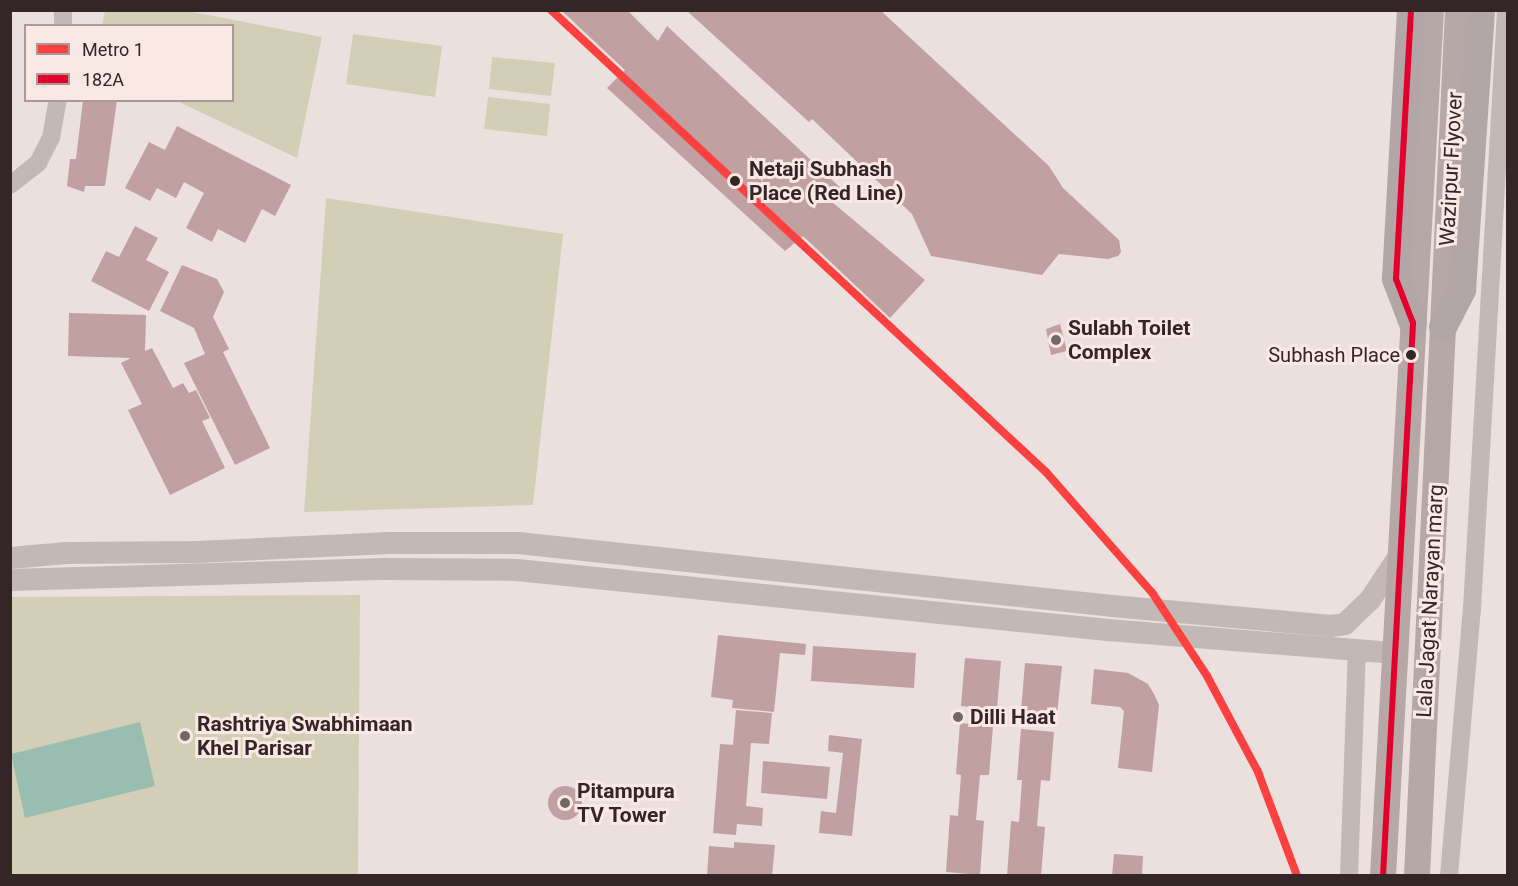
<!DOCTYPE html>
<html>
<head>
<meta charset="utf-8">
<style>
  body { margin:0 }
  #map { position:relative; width:1518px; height:886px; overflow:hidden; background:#ebe0dd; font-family:Roboto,sans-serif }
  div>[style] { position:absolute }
  .green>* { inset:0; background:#d3ceb6 }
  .water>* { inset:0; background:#99beb1 }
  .building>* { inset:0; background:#c0a0a0 }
  .round { border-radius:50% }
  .minor>* { height:18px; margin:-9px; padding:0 9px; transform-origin:9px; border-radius:9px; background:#c4b8b6 }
  .tertiary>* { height:22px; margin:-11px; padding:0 11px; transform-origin:11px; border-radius:11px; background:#c4b8b6 }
  .secondary>* { height:26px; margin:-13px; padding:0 13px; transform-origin:13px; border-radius:13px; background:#b5a8a7 }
  .primary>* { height:28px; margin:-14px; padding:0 14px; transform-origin:14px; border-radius:14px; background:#b2a7a6 }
  .bus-1>* { height:6px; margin:-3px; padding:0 3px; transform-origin:3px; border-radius:3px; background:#e4002b }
  .metro-1>* { height:8px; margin:-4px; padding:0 4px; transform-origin:4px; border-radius:4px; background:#ff4040 }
  .dots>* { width:16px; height:16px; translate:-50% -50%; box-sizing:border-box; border:3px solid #f9e8e3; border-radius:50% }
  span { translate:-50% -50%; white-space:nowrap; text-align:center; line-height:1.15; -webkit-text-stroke:6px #f9e8e3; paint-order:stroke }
  .bus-label { font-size:20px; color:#342526 }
  .right { translate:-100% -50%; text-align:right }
  .stop-label { font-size:21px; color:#342526; font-weight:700 }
  .left { translate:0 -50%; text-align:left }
  .street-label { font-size:21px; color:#342526 }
  .poi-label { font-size:21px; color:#342526; font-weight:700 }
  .frame { position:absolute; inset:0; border:12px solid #342526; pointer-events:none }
  .legend { position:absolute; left:24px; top:24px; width:210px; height:78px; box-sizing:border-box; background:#f9e8e3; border:2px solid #aa9a97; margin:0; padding:8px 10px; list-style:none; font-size:18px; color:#342526 }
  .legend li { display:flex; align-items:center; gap:12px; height:30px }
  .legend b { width:30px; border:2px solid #aa9a97 }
</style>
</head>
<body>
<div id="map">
  <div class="green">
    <i style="clip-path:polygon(105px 11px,187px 11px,322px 37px,297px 158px,177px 101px,232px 100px,232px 26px,102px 25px)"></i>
    <i style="clip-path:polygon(353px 34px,442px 46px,435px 97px,346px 84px)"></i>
    <i style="clip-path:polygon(492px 57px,555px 63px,551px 96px,489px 89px)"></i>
    <i style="clip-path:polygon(488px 97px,550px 104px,547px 136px,484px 129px)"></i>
    <i style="clip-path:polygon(326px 198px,563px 234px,533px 505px,304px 512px)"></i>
    <i style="clip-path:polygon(360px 595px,358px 875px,11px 875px,10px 597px)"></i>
  </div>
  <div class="water">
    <i style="clip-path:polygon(140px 722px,155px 786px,25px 818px,11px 754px)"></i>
  </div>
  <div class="building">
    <i style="clip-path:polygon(561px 10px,627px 10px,658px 41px,667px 26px,843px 190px,832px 202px,925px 280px,890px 318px,803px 236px,785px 251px,607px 88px,625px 70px)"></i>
    <i style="clip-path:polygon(686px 10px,880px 10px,1049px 166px,1063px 188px,1119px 240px,1121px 252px,1118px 256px,1108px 259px,1059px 254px,1042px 275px,931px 256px,912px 214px,812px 119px,809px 122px)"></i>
    <i style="clip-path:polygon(83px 100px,117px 100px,105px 186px,85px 186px,84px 192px,67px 186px,70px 159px,76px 159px)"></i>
    <i style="clip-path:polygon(177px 126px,291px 185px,275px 216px,262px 209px,245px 243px,218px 229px,212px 242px,186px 228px,204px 193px,184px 182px,176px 198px,157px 188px,150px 201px,125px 188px,149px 142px,165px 150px)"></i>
    <i style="clip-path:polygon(135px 226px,158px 238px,146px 260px,169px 272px,149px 311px,91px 281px,106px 251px,119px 257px)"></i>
    <i style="clip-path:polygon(182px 265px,217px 279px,224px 292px,213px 317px,229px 349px,223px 352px,270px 448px,235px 465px,184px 363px,205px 354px,194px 328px,160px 311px)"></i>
    <i style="clip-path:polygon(69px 313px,146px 315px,145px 351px,152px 348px,173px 388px,183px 383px,189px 393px,196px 390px,210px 418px,202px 421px,225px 468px,170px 495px,128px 410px,142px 404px,121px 363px,131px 358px,68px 356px)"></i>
    <i style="clip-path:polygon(1060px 324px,1067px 351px,1051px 355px,1046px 329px)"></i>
    <i style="clip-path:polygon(718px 635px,806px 644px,805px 655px,780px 653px,774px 712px,732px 708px,733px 700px,711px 697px)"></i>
    <i style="clip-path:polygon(813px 646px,916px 653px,914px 688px,811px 681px)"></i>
    <i style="clip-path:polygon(965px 658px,1001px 661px,997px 709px,961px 706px)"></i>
    <i style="clip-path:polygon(1025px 663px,1062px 666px,1057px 715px,1021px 711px)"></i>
    <i style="clip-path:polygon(1094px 669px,1128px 673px,1148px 684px,1154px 694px,1159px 705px,1152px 772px,1118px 768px,1124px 711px,1120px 707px,1091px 704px)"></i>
    <i style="clip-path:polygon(736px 710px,772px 713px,769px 744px,751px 743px,746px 806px,763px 808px,762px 826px,737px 824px,736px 835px,713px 833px,720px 744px,733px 745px)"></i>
    <i style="clip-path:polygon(960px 723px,993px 726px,989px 775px,980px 775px,976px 820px,984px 821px,980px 875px,946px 872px,950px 815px,958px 816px,961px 775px,956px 774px)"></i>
    <i style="clip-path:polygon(1021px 729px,1054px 732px,1050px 781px,1041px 780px,1037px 826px,1045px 827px,1041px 876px,1007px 876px,1011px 821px,1019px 822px,1022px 780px,1017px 780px)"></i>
    <i style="clip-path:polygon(829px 735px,862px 739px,852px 836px,819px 833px,821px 811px,836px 813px,843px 753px,828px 751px)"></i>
    <i style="clip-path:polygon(763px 761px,830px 767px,827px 799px,761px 793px)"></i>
    <i class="round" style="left:548px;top:786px;width:34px;height:34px"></i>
    <i style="clip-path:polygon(734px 842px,775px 845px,772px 876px,707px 876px,709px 846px,734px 848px)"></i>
    <i style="clip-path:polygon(1114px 854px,1143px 856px,1142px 876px,1112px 876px)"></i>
  </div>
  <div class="minor">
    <i style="left:63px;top:10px;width:16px;rotate:90deg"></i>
    <i style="left:10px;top:185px;width:36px;rotate:-38deg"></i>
    <i style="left:38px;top:163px;width:28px;rotate:-63deg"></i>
    <i style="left:51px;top:138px;width:39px;rotate:-80deg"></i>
    <i style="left:1349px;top:876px;width:226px;rotate:-88deg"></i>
    <i style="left:1449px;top:876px;width:268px;rotate:-85.1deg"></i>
    <i style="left:1472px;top:609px;width:600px;rotate:-86.75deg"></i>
  </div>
  <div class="tertiary">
    <i style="left:10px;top:558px;width:57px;rotate:-5deg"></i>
    <i style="left:67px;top:553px;width:130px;rotate:-0.4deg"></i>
    <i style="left:197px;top:552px;width:188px;rotate:-2.7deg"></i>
    <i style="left:385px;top:543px;width:133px"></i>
    <i style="left:518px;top:543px;width:597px;rotate:6.05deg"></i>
    <i style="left:1112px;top:606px;width:220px;rotate:5.2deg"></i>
    <i style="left:1331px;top:626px;width:14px;rotate:-8deg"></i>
    <i style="left:1345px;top:624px;width:35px;rotate:-44deg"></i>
    <i style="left:1370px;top:600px;width:53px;rotate:-56.6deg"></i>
    <i style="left:10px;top:580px;width:375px;rotate:-1.7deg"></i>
    <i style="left:385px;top:569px;width:132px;rotate:0.4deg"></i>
    <i style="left:517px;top:570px;width:594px;rotate:5.8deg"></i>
    <i style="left:1108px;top:630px;width:288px;rotate:4.6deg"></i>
  </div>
  <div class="secondary">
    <i style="left:1383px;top:876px;width:867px;rotate:-86.83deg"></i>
    <i style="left:1417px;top:876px;width:867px;rotate:-87.29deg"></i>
  </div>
  <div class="primary">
    <i style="left:1411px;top:10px;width:269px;rotate:93.2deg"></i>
    <i style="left:1396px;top:279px;width:47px;rotate:68.9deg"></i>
    <i style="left:1443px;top:327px;width:42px;rotate:-62.8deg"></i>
    <i style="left:1462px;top:290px;width:281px;rotate:-86.1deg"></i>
  </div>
  <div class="bus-1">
    <i style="left:1383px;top:876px;width:554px;rotate:-86.89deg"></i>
    <i style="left:1413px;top:323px;width:47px;rotate:-111.1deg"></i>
    <i style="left:1396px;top:279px;width:269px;rotate:-86.8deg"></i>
  </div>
  <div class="metro-1">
    <i style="left:551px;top:10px;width:677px;rotate:43.03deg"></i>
    <i style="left:1046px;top:472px;width:162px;rotate:48.7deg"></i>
    <i style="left:1153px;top:594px;width:98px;rotate:56.6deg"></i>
    <i style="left:1207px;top:676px;width:109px;rotate:62deg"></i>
    <i style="left:1258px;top:772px;width:111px;rotate:69.4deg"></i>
  </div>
  <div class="dots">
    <i style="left:735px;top:181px;background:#342526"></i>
    <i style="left:1056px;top:340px;background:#746666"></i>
    <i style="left:1411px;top:355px;background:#342526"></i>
    <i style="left:958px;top:717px;background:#746666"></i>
    <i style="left:185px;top:736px;background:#746666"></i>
    <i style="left:565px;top:803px;background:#746666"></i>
  </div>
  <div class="bus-label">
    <span class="right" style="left:1400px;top:355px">Subhash Place</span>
  </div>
  <div class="stop-label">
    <span class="left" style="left:749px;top:181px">Netaji Subhash<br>Place (Red Line)</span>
  </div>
  <div class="street-label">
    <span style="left:1451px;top:169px;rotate:-87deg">Wazirpur Flyover</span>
    <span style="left:1430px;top:601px;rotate:-87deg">Lala Jagat Narayan marg</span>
  </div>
  <div class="poi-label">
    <span class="left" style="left:1068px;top:340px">Sulabh Toilet<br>Complex</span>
    <span class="left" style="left:970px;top:717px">Dilli Haat</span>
    <span class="left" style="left:197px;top:736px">Rashtriya Swabhimaan<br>Khel Parisar</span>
    <span class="left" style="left:577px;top:803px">Pitampura<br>TV Tower</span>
  </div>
  <div class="frame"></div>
  <ul class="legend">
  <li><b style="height:8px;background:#ff4040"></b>Metro 1</li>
  <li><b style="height:8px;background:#e4002b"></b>182A</li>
  </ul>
</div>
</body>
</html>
